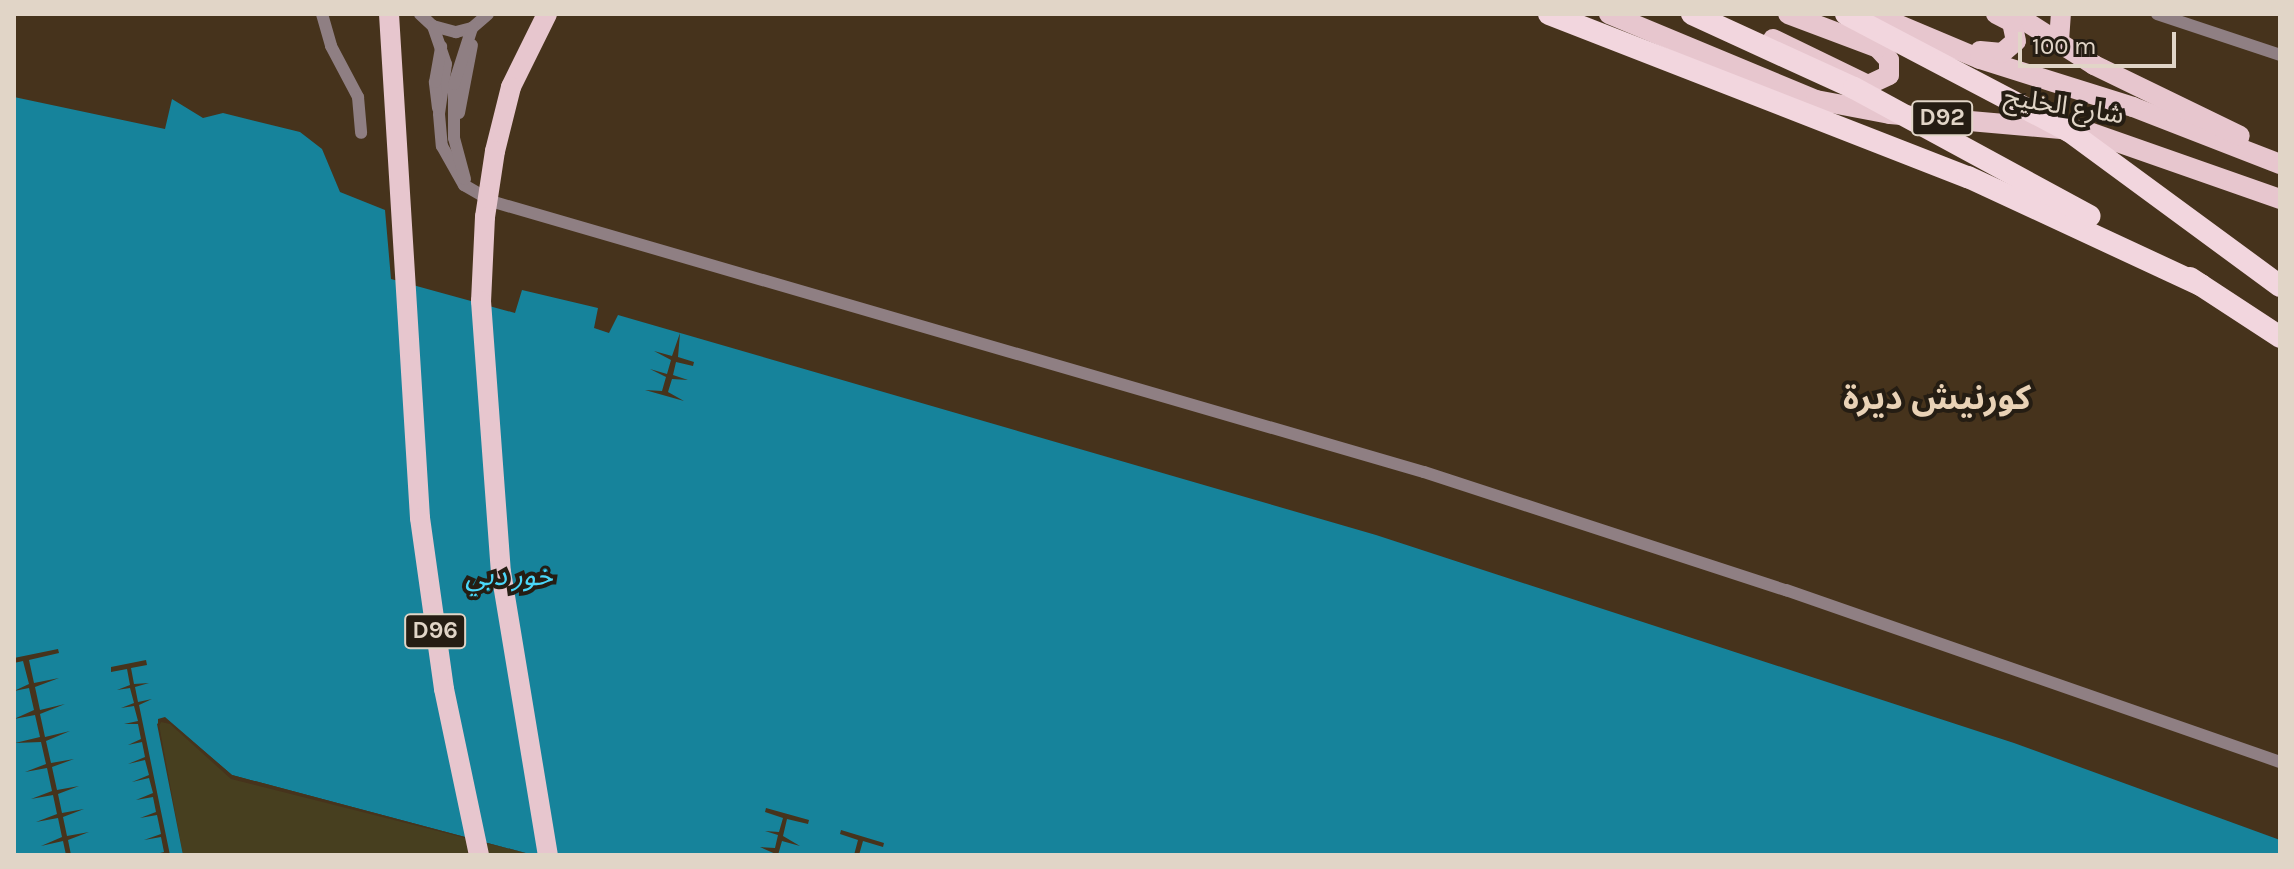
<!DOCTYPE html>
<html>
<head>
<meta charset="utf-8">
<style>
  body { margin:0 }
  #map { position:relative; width:2294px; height:869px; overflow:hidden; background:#46331c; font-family:Karla,"Noto Sans Arabic",sans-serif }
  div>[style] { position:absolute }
  .sand>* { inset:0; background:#473f1f }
  .water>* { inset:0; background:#16839b }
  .pier>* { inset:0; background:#46331c }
  .minor>* { height:12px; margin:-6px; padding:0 6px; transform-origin:6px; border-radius:6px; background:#8f7f83 }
  .primary>* { height:20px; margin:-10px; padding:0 10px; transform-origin:10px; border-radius:10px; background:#e7c6ce }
  .trunk>* { height:22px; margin:-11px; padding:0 11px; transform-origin:11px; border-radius:11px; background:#f2d6de }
  span { translate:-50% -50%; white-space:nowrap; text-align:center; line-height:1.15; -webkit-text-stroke:8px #251d13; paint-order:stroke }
  .shield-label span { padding:2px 6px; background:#251d13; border:2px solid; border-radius:6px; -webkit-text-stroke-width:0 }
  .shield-label { font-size:24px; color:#e1d5c7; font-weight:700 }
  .street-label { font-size:26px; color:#e1d5c7 }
  .water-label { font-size:28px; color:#4bd7f9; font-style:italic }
  .district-label { font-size:34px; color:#e9d2b6; font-weight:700 }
  .frame { position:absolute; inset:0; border:16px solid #e1d5c7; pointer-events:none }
  .scale { position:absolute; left:2018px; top:32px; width:158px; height:36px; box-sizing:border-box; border:4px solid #e1d5c7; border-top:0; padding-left:10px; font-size:24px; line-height:28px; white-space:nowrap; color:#e1d5c7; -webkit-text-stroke:6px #251d13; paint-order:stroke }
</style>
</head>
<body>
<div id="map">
  <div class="sand">
    <i style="clip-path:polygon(158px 719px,172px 721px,232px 775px,533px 855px,183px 855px)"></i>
  </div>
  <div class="water">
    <i style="clip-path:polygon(14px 97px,165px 129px,172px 99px,203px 118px,223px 113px,300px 132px,322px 149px,340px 192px,385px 210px,391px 279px,515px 313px,522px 290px,598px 308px,594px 328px,609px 333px,618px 315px,1376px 535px,2014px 743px,2280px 840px,2280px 855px,533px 855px,232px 775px,165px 718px,157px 724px,183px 855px,14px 855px)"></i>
  </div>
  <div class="pier">
    <i style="clip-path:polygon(680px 333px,678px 357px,694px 362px,693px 366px,676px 362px,673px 375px,688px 380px,672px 379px,668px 392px,684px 401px,645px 390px,662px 391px,666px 377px,650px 369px,667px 374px,671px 360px,654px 351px,672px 356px)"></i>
    <i style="clip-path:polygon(58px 649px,59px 653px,29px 660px,34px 683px,59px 678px,35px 687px,40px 710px,65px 704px,40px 714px,45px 737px,70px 731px,46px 741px,51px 763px,74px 759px,52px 767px,57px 790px,79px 786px,58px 794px,62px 813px,84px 809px,63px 817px,67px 836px,89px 832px,68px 840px,71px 855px,66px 855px,63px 841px,41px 846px,62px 837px,58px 818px,36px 822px,57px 814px,53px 795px,31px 799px,52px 791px,47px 768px,25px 772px,46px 764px,41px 742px,15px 743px,40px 737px,35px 715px,14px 719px,34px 710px,29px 688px,14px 691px,29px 684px,23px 661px,14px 663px,14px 658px)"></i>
    <i style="clip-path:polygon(146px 660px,147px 665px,131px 668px,134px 684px,149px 683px,135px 687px,138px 702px,152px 699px,139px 705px,170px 855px,152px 855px,164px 852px,161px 837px,144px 840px,161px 834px,157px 815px,140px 818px,156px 812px,153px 797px,136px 800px,153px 793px,149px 778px,132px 782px,149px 775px,145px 760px,128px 764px,145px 757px,142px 742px,128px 745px,141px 739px,138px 724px,124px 724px,138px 721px,134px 706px,121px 708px,134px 703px,130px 688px,117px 690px,130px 685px,127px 669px,111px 672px,111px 667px)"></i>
    <i style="clip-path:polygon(165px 717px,232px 775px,533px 855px,231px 779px,170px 724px,161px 722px,158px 729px,158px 719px)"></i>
    <i style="clip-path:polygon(766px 808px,809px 820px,808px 824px,787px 819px,783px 836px,800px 846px,782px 841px,778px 855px,760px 847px,775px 848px,778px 835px,765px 831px,779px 832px,783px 818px,765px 812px)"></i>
    <i style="clip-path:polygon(841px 830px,884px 843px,883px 847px,863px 841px,859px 855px,854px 855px,858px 840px,840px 834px)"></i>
  </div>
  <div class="minor">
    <i style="left:322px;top:14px;width:33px;rotate:74deg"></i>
    <i style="left:331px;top:46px;width:58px;rotate:62.1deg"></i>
    <i style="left:358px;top:97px;width:36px;rotate:85deg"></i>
    <i style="left:420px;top:14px;width:18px;rotate:43deg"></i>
    <i style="left:433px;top:26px;width:24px;rotate:15deg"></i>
    <i style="left:456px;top:32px;width:16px;rotate:-14deg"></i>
    <i style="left:472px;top:28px;width:21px;rotate:-41deg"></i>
    <i style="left:2157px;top:14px;width:130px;rotate:18.4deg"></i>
    <i style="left:433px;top:26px;width:40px;rotate:71.1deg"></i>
    <i style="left:446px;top:64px;width:50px;rotate:98deg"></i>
    <i style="left:439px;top:114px;width:32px;rotate:85deg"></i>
    <i style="left:442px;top:146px;width:45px;rotate:60.6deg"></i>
    <i style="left:464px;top:185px;width:34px;rotate:30deg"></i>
    <i style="left:494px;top:202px;width:968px;rotate:16.19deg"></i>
    <i style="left:1424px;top:472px;width:381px;rotate:18.1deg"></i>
    <i style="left:1786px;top:590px;width:523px;rotate:19.2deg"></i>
    <i style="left:438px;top:108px;width:26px;rotate:-97deg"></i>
    <i style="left:435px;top:82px;width:36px;rotate:-80deg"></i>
    <i style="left:459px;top:113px;width:69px;rotate:-79.2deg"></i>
    <i style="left:465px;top:179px;width:42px;rotate:-105deg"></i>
    <i style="left:454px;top:138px;width:54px;rotate:-90deg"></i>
    <i style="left:454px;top:84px;width:59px;rotate:-72.2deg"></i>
  </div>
  <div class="primary">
    <i style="left:389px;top:14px;width:505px;rotate:86.48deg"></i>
    <i style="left:420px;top:518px;width:173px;rotate:82deg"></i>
    <i style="left:444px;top:689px;width:170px;rotate:78.1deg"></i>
    <i style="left:547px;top:14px;width:81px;rotate:116.3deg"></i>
    <i style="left:511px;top:87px;width:66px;rotate:104deg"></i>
    <i style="left:495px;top:151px;width:67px;rotate:98.6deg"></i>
    <i style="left:485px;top:217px;width:84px;rotate:92.7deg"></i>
    <i style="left:481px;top:301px;width:272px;rotate:85.8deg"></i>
    <i style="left:501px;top:572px;width:287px;rotate:80.6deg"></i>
    <i style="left:1609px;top:14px;width:224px;rotate:22.6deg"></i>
    <i style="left:1816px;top:100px;width:75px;rotate:10.7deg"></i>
    <i style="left:1890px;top:114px;width:197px;rotate:5deg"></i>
    <i style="left:2086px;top:131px;width:206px;rotate:19.3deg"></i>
    <i style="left:1873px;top:14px;width:116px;rotate:22.8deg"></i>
    <i style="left:1980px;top:59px;width:160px;rotate:17.4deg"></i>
    <i style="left:2133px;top:107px;width:158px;rotate:21.2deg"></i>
    <i style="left:2014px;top:14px;width:95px;rotate:32.5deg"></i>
    <i style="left:2094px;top:65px;width:162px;rotate:25.9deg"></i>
    <i style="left:1773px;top:39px;width:106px;rotate:25.8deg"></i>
    <i style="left:1868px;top:85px;width:23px;rotate:-25deg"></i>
    <i style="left:1889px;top:75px;width:15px;rotate:-90deg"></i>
    <i style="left:1889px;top:60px;width:16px;rotate:-133deg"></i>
    <i style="left:1878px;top:48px;width:96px;rotate:-159.3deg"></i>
    <i style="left:2059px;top:41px;width:27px;rotate:-86deg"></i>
    <i style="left:1980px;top:51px;width:22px;rotate:5deg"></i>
    <i style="left:2002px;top:53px;width:18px;rotate:-41deg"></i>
    <i style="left:2016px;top:41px;width:19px;rotate:-102deg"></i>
    <i style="left:2012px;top:22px;width:18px;rotate:-153deg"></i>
  </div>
  <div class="trunk">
    <i style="left:1549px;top:14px;width:450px;rotate:21.3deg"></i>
    <i style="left:1968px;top:177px;width:257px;rotate:24.9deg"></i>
    <i style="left:1692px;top:14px;width:178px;rotate:24.6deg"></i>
    <i style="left:1854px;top:88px;width:268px;rotate:28.5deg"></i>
    <i style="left:1846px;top:14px;width:252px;rotate:27.7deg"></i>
    <i style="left:2069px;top:131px;width:262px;rotate:36.3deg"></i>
    <i style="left:2190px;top:278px;width:108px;rotate:33.2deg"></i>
  </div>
  <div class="shield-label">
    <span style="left:1942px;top:118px">D92</span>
    <span style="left:435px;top:631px">D96</span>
  </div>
  <div class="street-label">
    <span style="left:2064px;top:106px;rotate:9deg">شارع الخليج</span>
  </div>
  <div class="water-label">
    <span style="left:509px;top:576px">خور دبي</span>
  </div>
  <div class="district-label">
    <span style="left:1937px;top:399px">كورنيش ديرة</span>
  </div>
  <div class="frame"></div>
  <div class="scale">100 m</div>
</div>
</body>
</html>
